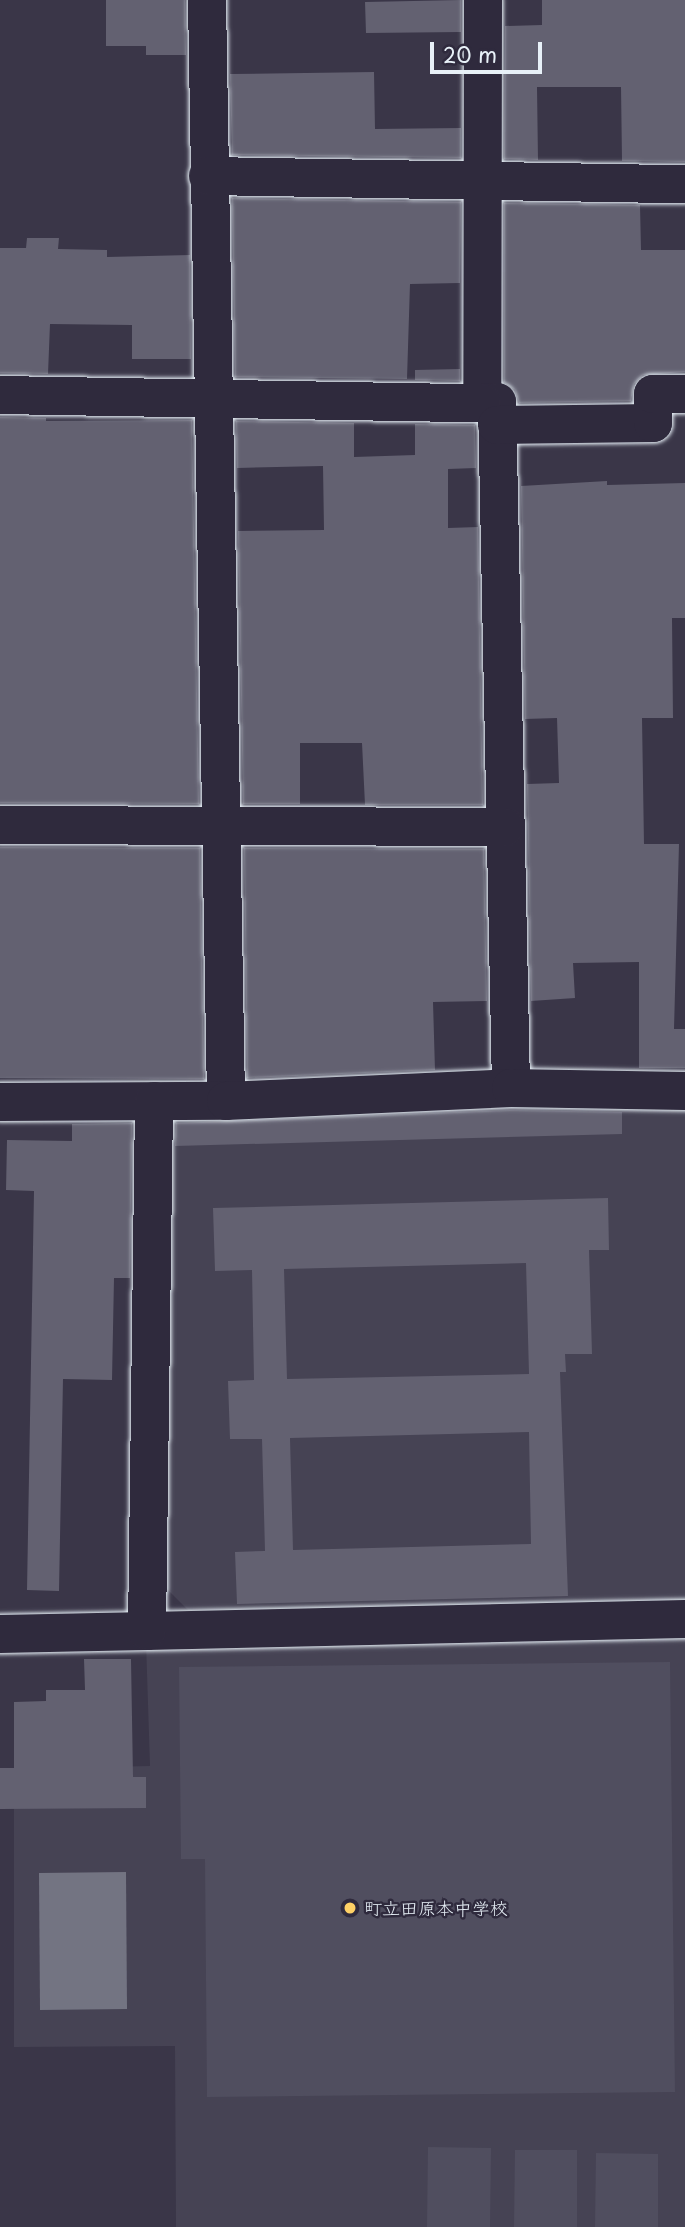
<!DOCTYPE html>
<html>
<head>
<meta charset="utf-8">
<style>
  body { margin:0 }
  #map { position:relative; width:685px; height:2227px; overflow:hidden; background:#3a3648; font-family:"Playpen Sans","Klee One",sans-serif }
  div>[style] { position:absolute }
  .built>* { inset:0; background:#464354 }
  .green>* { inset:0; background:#504e5f }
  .water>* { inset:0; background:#737482 }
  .building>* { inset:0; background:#636171 }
  .roads { filter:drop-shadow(0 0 2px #e8f1f8) drop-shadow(0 0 2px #e8f1f8) }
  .minor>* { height:38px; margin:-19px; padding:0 19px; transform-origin:19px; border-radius:19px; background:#2f2a3d }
  .dots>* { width:19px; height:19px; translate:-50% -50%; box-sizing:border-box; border:4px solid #2f2a3d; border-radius:50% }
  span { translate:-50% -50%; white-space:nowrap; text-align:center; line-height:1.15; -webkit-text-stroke:5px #2f2a3d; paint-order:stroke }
  .poi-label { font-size:18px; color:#e8f1f8 }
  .left { translate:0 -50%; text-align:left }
  .scale { position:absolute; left:430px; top:42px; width:112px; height:32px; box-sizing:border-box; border:4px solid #e8f1f8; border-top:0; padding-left:9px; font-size:21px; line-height:24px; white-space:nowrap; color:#e8f1f8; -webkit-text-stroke:5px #2f2a3d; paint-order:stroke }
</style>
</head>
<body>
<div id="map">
  <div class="built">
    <i style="clip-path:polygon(685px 1097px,685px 1607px,188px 1610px,162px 1584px,169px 1114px)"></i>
    <i style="clip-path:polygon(685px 1626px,685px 2227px,176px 2227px,175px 2046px,14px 2047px,14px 1769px,150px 1766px,146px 1642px)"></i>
  </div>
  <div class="green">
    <i style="clip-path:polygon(670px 1662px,675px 2092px,207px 2097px,205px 1859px,181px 1859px,179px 1667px)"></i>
    <i style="clip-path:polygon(428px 2147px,491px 2148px,490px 2227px,427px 2227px)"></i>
    <i style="clip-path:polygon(515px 2150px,577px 2150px,577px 2227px,514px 2227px)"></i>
    <i style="clip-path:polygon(596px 2153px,658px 2154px,658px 2227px,595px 2227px)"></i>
  </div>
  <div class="water">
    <i style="clip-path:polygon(126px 1872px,127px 2009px,40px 2010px,39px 1873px)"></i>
  </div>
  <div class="building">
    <i style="clip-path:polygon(106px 0,185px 0,186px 55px,146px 55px,146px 46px,106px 46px)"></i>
    <i style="clip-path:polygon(461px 0,461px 32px,366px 33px,365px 2px)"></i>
    <i style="clip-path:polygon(542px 0,685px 0,685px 162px,622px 161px,621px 87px,537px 87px,538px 160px,504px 159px,505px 26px,542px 25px)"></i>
    <i style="clip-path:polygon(374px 72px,375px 129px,461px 128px,461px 158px,232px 155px,230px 74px)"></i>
    <i style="clip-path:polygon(232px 198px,461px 202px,460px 283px,410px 284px,407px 379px,235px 377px)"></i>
    <i style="clip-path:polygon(504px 203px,640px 205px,641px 250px,685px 250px,685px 372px,643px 375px,634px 384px,631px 401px,519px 403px,515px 390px,504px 382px)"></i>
    <i style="clip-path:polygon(27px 238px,59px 238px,58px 249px,107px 250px,107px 257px,190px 255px,191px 359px,132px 359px,132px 325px,50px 324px,48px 374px,0 373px,0 248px,26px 248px)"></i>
    <i style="clip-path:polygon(460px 369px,460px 381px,415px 380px,415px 370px)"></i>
    <i style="clip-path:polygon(0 417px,46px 418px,46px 421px,192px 420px,199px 804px,0 803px)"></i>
    <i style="clip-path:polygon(236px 421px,354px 423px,354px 457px,415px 455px,415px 424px,475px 425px,476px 468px,448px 469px,448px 528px,478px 527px,483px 805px,365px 805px,362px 743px,300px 743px,300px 804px,243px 804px,238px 531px,324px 530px,323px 466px,237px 468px)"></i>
    <i style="clip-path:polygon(607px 481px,607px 485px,685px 483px,685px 618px,672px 618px,673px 718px,642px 718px,644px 844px,679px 844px,674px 1029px,685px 1029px,685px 1068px,639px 1068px,639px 962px,573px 963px,575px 998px,531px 1001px,527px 784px,559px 783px,557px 718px,525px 719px,521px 486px)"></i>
    <i style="clip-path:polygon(0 847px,200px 848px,204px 1079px,0 1078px)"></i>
    <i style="clip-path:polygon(244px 848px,484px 849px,487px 1001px,433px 1002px,435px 1070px,247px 1078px)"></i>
    <i style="clip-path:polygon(511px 1110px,622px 1112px,622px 1134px,175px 1146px,176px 1123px)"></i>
    <i style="clip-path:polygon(132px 1123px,130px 1278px,114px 1278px,112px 1380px,63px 1379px,59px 1591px,27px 1590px,34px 1191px,6px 1190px,7px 1140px,72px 1141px,72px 1124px)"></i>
    <i style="clip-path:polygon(evenodd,608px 1198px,609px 1250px,589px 1250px,592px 1354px,565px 1354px,566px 1372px,560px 1372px,568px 1596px,237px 1604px,235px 1552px,265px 1551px,262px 1439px,230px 1439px,228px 1381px,254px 1380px,252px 1270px,215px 1271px,213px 1208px,608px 1198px,526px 1263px,529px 1374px,287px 1379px,284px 1269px,526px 1263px,608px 1198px,529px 1432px,531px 1544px,293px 1550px,290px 1438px,529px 1432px)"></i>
    <i style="clip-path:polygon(84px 1659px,131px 1659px,133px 1777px,146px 1777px,146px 1808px,0 1809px,0 1768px,14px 1768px,14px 1702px,46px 1701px,46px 1690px,85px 1690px)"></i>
  </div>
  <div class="roads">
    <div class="minor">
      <i style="left:207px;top:0;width:1101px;rotate:89.01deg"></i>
      <i style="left:483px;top:0;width:403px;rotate:90.1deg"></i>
      <i style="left:482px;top:403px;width:15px;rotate:-4deg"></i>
      <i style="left:497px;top:402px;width:686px;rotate:88.83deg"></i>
      <i style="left:208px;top:176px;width:477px;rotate:1deg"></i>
      <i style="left:0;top:395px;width:482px;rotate:1deg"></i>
      <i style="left:497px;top:425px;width:156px;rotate:-0.7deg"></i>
      <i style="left:653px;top:423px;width:29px;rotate:-90deg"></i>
      <i style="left:653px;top:394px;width:32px"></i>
      <i style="left:0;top:825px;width:505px;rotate:0.23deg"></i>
      <i style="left:0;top:1102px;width:226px;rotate:-0.3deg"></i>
      <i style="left:226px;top:1101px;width:285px;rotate:-2.6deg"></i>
      <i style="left:511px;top:1088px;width:174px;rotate:1deg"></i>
      <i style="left:147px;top:1631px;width:538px;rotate:-1.28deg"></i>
      <i style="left:0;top:1634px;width:147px;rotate:-1.2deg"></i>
      <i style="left:147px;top:1631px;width:530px;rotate:-89.24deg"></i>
    </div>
  </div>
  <div class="dots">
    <i style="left:350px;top:1908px;background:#ffd166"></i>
  </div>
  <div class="poi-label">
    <span class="left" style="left:364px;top:1908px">町立田原本中学校</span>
  </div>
  <div class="scale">20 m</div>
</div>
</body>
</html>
